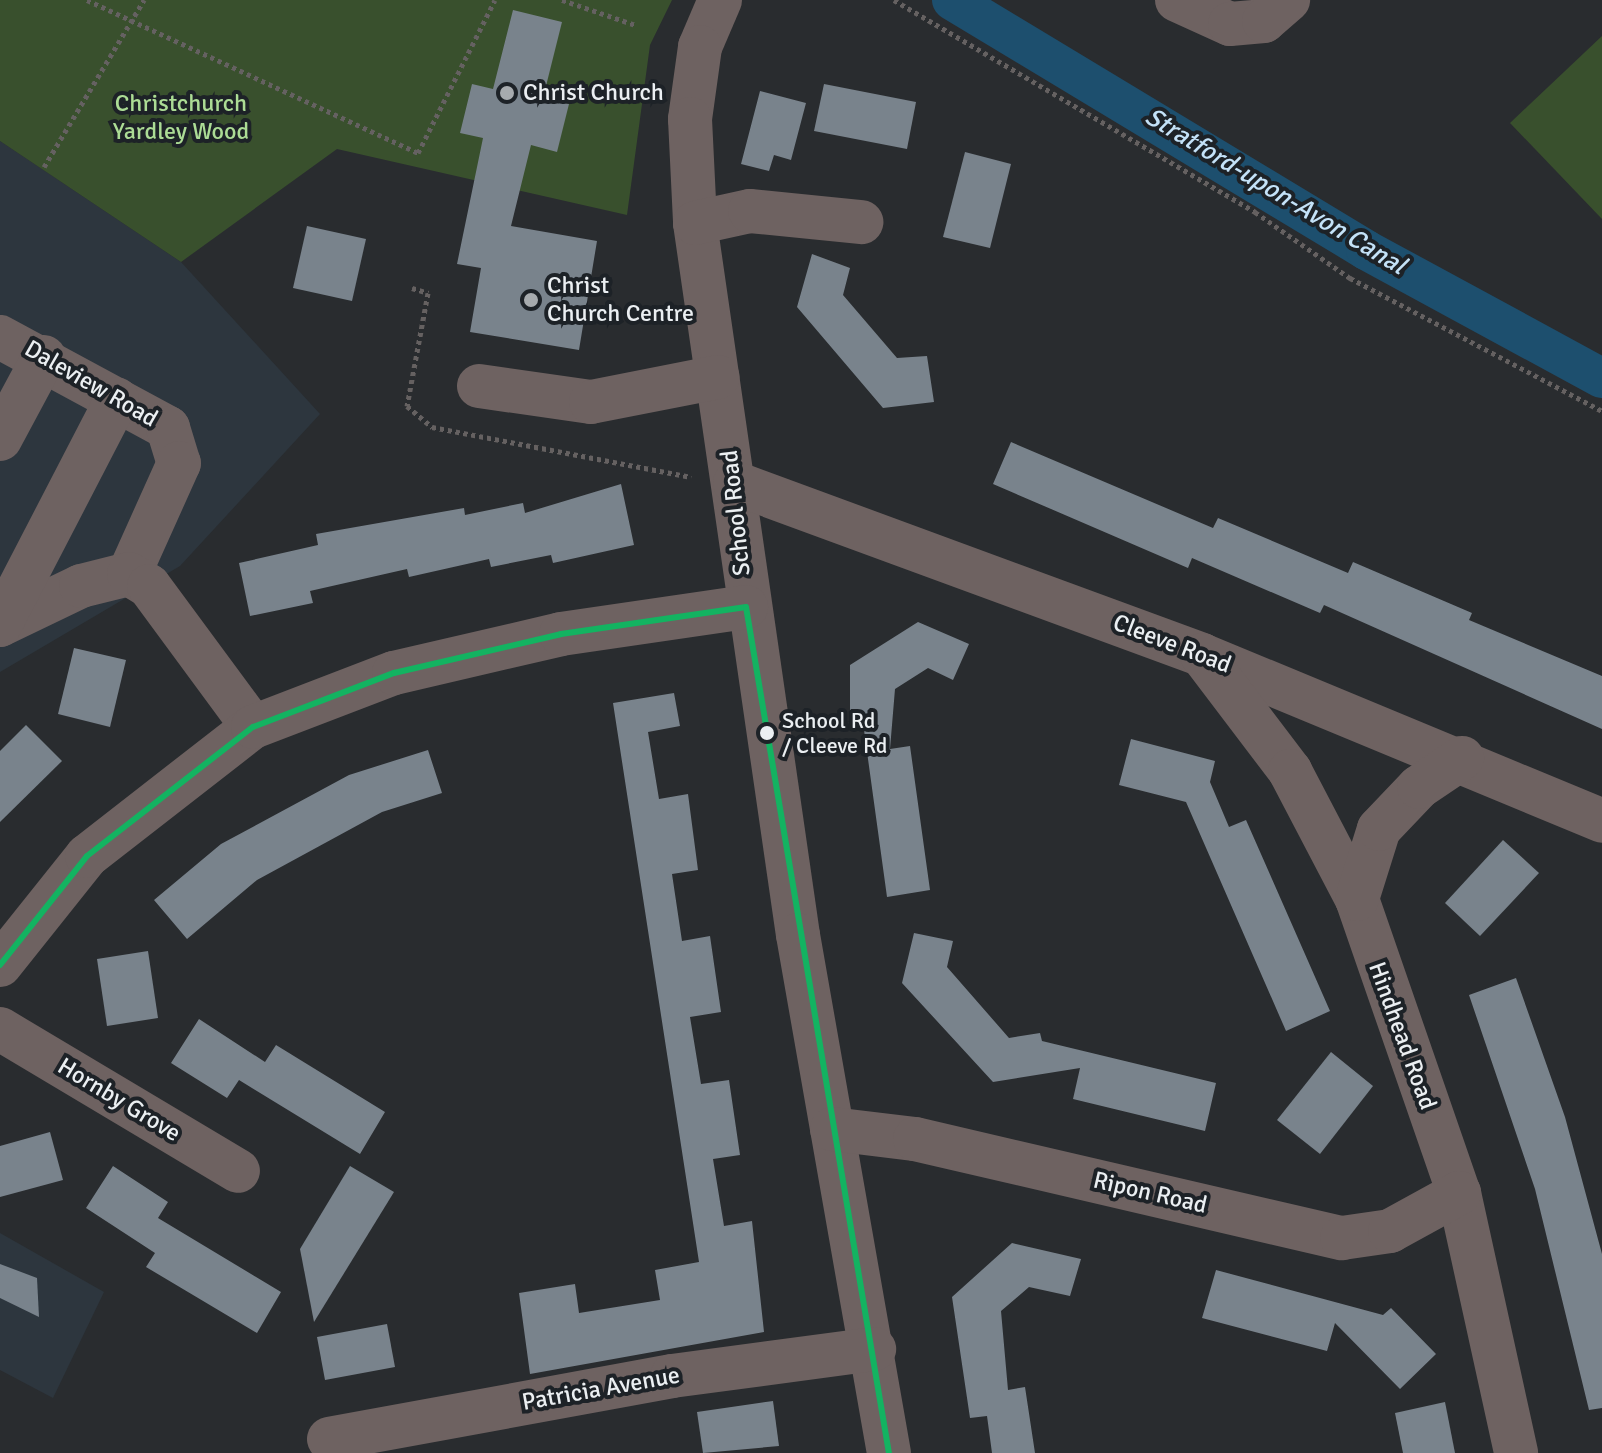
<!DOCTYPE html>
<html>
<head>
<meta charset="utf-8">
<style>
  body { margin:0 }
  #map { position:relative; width:1602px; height:1453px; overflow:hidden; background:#292c2f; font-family:Signika,sans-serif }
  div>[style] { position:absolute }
  .built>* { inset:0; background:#2d363e }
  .green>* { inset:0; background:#39502d }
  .canal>* { height:40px; margin:-20px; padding:0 20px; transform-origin:20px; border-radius:20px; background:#1d4f6e }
  .building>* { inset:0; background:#79838c }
  .path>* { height:5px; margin-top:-2.5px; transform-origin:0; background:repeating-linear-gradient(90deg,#656161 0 4px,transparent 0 8px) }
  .minor>* { height:44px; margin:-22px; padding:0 22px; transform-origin:22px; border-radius:22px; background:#6e6261 }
  .bus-1>* { height:6px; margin:-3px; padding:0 3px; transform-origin:3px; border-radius:3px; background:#13b361 }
  .dots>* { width:22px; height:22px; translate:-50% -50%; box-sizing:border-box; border:4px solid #1d2227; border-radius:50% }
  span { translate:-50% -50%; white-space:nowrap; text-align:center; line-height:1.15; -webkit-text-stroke:8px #1d2227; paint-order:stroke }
  .bus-label { font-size:22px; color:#ebeff2 }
  .left { translate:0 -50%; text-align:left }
  .poi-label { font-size:24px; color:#ebeff2 }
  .park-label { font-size:24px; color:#acdc95 }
  .street-label { font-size:24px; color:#ebeff2 }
  .water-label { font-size:26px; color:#c4e2f8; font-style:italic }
</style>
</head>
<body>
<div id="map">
  <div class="built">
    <i style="clip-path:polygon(0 141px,181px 262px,320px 414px,180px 566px,0 672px)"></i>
    <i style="clip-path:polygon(0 1233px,104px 1292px,53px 1398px,0 1370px)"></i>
  </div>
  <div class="green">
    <i style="clip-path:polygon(0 0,672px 0,650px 45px,627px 215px,337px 149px,181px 262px,0 141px)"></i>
    <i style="clip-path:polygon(1602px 36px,1602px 219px,1510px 123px)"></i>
  </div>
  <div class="canal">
    <i style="left:952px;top:0;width:484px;rotate:31.1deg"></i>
    <i style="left:1366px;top:250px;width:268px;rotate:28.5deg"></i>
  </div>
  <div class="building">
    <i style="clip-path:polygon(513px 10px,562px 22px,543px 98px,569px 104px,557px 152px,531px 145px,511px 226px,597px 241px,579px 350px,470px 332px,481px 268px,457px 264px,483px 138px,460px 133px,472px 84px,493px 89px)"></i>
    <i style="clip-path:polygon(824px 84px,916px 102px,907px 149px,814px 131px)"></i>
    <i style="clip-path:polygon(760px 91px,806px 103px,791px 160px,774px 155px,769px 171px,741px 164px)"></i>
    <i style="clip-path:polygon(965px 152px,1011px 164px,990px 248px,943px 237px)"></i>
    <i style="clip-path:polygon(307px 226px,366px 239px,352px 301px,293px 288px)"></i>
    <i style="clip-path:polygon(812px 254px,850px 268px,843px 295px,897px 358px,927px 356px,934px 402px,883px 408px,797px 307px)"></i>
    <i style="clip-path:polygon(1011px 442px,1213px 528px,1218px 518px,1348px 573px,1353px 562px,1472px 613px,1469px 620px,1602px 676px,1602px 729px,1324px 605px,1320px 613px,1192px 558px,1188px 568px,993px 484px)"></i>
    <i style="clip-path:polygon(621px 484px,634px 545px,553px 563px,551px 555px,491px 567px,489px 559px,409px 577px,407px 569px,310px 591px,313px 603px,250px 616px,239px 563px,318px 545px,316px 534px,464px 508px,465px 515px,523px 503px,525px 513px)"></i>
    <i style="clip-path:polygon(918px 622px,969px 644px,953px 680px,928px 668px,895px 689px,890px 749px,910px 746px,930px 890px,887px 897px,864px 730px,850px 729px,850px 665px)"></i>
    <i style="clip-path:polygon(74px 648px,126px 660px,110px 727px,58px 714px)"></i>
    <i style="clip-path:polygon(674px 693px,680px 726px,648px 732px,659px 799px,688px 794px,698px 870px,672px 874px,682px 941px,710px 936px,721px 1012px,690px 1017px,701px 1084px,729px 1080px,740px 1155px,713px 1159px,724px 1226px,752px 1221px,764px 1332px,530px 1374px,519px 1293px,575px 1284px,579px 1313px,660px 1300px,655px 1270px,699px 1262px,613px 703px)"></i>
    <i style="clip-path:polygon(26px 725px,62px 761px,0 822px,0 751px)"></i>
    <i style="clip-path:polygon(1131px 739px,1215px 761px,1210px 782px,1229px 827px,1246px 820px,1330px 1011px,1286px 1031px,1186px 802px,1119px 785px)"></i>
    <i style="clip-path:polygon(428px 750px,442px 793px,382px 812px,257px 880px,187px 939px,154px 900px,221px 844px,349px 775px)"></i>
    <i style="clip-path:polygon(1503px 840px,1539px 873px,1480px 936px,1445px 903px)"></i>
    <i style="clip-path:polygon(914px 933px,953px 941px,947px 967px,1009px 1038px,1040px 1033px,1042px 1041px,1216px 1083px,1205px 1131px,1073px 1099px,1080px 1068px,993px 1082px,902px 983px)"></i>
    <i style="clip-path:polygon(148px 951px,158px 1018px,107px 1026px,97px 959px)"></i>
    <i style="clip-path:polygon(1516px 978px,1565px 1117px,1602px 1254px,1602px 1408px,1589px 1410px,1535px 1189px,1469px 995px)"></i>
    <i style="clip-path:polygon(199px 1019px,265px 1062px,276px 1045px,385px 1112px,360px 1154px,239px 1080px,227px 1098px,171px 1063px)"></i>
    <i style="clip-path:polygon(1331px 1052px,1373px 1086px,1320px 1154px,1277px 1120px)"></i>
    <i style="clip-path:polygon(50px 1132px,63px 1180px,0 1197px,0 1146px)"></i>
    <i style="clip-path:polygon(113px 1166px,168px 1202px,158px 1218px,281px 1292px,257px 1333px,146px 1267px,155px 1253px,86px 1208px)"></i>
    <i style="clip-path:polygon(350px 1166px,394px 1192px,314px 1322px,300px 1249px)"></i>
    <i style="clip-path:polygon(1012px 1243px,1081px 1259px,1070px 1296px,1029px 1287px,1001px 1311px,1008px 1390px,1025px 1387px,1035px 1453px,992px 1453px,987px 1416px,970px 1418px,952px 1297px)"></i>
    <i style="clip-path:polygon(0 1264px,37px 1278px,39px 1317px,0 1298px)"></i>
    <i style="clip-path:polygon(1216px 1270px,1383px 1315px,1391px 1308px,1436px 1354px,1400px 1389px,1335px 1323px,1327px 1351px,1202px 1318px)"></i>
    <i style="clip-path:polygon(387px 1324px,395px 1367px,325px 1380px,317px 1337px)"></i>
    <i style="clip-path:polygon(773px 1401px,779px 1446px,703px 1453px,697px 1412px)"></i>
    <i style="clip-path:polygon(1445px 1402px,1455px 1453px,1403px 1453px,1395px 1413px)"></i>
  </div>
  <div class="path">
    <i style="left:87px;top:0;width:365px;rotate:24.8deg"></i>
    <i style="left:418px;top:153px;width:171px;rotate:-63.3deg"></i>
    <i style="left:562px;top:0;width:78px;rotate:18.7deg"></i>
    <i style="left:894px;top:0;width:419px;rotate:30.4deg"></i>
    <i style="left:1255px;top:212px;width:116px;rotate:34.8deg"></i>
    <i style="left:1350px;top:278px;width:285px;rotate:27.8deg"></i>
    <i style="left:44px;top:167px;width:195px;rotate:-59.1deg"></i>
    <i style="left:412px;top:288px;width:17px;rotate:17deg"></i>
    <i style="left:428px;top:293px;width:115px;rotate:100.5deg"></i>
    <i style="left:407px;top:406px;width:33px;rotate:40deg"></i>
    <i style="left:432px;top:427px;width:264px;rotate:10.9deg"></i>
  </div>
  <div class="minor">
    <i style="left:720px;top:0;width:51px;rotate:113.1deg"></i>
    <i style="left:700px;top:47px;width:73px;rotate:97.9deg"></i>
    <i style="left:690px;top:119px;width:104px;rotate:87.2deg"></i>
    <i style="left:695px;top:223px;width:719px;rotate:81.77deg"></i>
    <i style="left:798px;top:935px;width:526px;rotate:80.04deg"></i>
    <i style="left:1177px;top:0;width:58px;rotate:24.4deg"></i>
    <i style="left:1230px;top:24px;width:34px;rotate:-5deg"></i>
    <i style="left:1264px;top:21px;width:32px;rotate:-41deg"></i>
    <i style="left:695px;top:223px;width:56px;rotate:-12.3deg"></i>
    <i style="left:750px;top:211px;width:112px;rotate:5.7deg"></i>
    <i style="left:0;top:337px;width:191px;rotate:28.4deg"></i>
    <i style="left:168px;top:428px;width:37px;rotate:73deg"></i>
    <i style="left:179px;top:463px;width:122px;rotate:114.2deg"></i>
    <i style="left:479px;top:386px;width:113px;rotate:8.1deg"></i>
    <i style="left:591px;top:402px;width:129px;rotate:-11.1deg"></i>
    <i style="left:0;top:439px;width:93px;rotate:-61.8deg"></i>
    <i style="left:735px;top:483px;width:498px;rotate:20.2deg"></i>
    <i style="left:1202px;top:655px;width:433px;rotate:22.5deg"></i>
    <i style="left:0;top:625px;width:90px;rotate:-25.7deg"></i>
    <i style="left:81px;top:586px;width:49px;rotate:-14deg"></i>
    <i style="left:129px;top:574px;width:23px;rotate:31deg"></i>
    <i style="left:149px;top:586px;width:175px;rotate:53.6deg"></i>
    <i style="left:0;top:625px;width:254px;rotate:-62.6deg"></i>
    <i style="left:1202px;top:655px;width:146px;rotate:52.8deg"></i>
    <i style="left:1290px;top:771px;width:144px;rotate:62.4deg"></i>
    <i style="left:1357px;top:899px;width:311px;rotate:70.9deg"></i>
    <i style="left:1459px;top:1193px;width:266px;rotate:77.6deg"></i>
    <i style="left:1357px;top:899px;width:73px;rotate:-72.6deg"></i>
    <i style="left:1379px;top:829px;width:58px;rotate:-46.4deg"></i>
    <i style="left:1419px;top:787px;width:52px;rotate:-34deg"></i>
    <i style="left:0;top:965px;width:139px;rotate:-51.4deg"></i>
    <i style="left:87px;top:856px;width:210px;rotate:-37.9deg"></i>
    <i style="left:253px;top:727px;width:151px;rotate:-21deg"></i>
    <i style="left:394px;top:673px;width:171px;rotate:-13.1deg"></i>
    <i style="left:561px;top:634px;width:187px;rotate:-8.3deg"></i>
    <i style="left:0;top:1029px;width:277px;rotate:30.8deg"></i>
    <i style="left:832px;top:1129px;width:84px;rotate:6.9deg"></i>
    <i style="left:915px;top:1139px;width:438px;rotate:13.1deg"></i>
    <i style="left:1342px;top:1238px;width:49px;rotate:-8.3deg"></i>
    <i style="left:1390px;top:1231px;width:79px;rotate:-28.8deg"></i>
    <i style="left:329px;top:1439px;width:349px;rotate:-10.4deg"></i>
    <i style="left:672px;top:1376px;width:204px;rotate:-7.6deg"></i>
  </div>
  <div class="bus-1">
    <i style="left:0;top:965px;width:139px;rotate:-51.4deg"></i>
    <i style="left:87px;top:856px;width:210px;rotate:-37.9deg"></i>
    <i style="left:253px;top:727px;width:151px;rotate:-21deg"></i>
    <i style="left:394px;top:673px;width:171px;rotate:-13.1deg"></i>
    <i style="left:561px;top:634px;width:187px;rotate:-8.3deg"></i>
    <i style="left:746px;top:607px;width:858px;rotate:80.41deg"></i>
  </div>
  <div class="dots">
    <i style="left:507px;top:93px;background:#a7abae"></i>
    <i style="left:531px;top:300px;background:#a7abae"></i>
    <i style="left:767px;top:733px;background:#ebeff2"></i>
  </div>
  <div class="bus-label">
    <span class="left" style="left:782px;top:733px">School Rd<br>/ Cleeve Rd</span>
  </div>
  <div class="poi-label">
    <span class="left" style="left:523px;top:93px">Christ Church</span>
    <span class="left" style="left:547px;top:300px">Christ<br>Church Centre</span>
  </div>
  <div class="park-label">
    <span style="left:181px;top:118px">Christchurch<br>Yardley Wood</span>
  </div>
  <div class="street-label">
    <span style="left:91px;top:384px;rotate:30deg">Daleview Road</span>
    <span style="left:736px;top:513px;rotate:-96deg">School Road</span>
    <span style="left:1172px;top:644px;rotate:21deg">Cleeve Road</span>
    <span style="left:1402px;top:1036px;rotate:70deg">Hindhead Road</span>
    <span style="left:119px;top:1100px;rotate:31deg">Hornby Grove</span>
    <span style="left:1150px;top:1193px;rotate:13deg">Ripon Road</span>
    <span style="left:601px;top:1389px;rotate:-10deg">Patricia Avenue</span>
  </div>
  <div class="water-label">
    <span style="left:1275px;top:192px;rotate:31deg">Stratford-upon-Avon Canal</span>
  </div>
</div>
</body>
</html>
